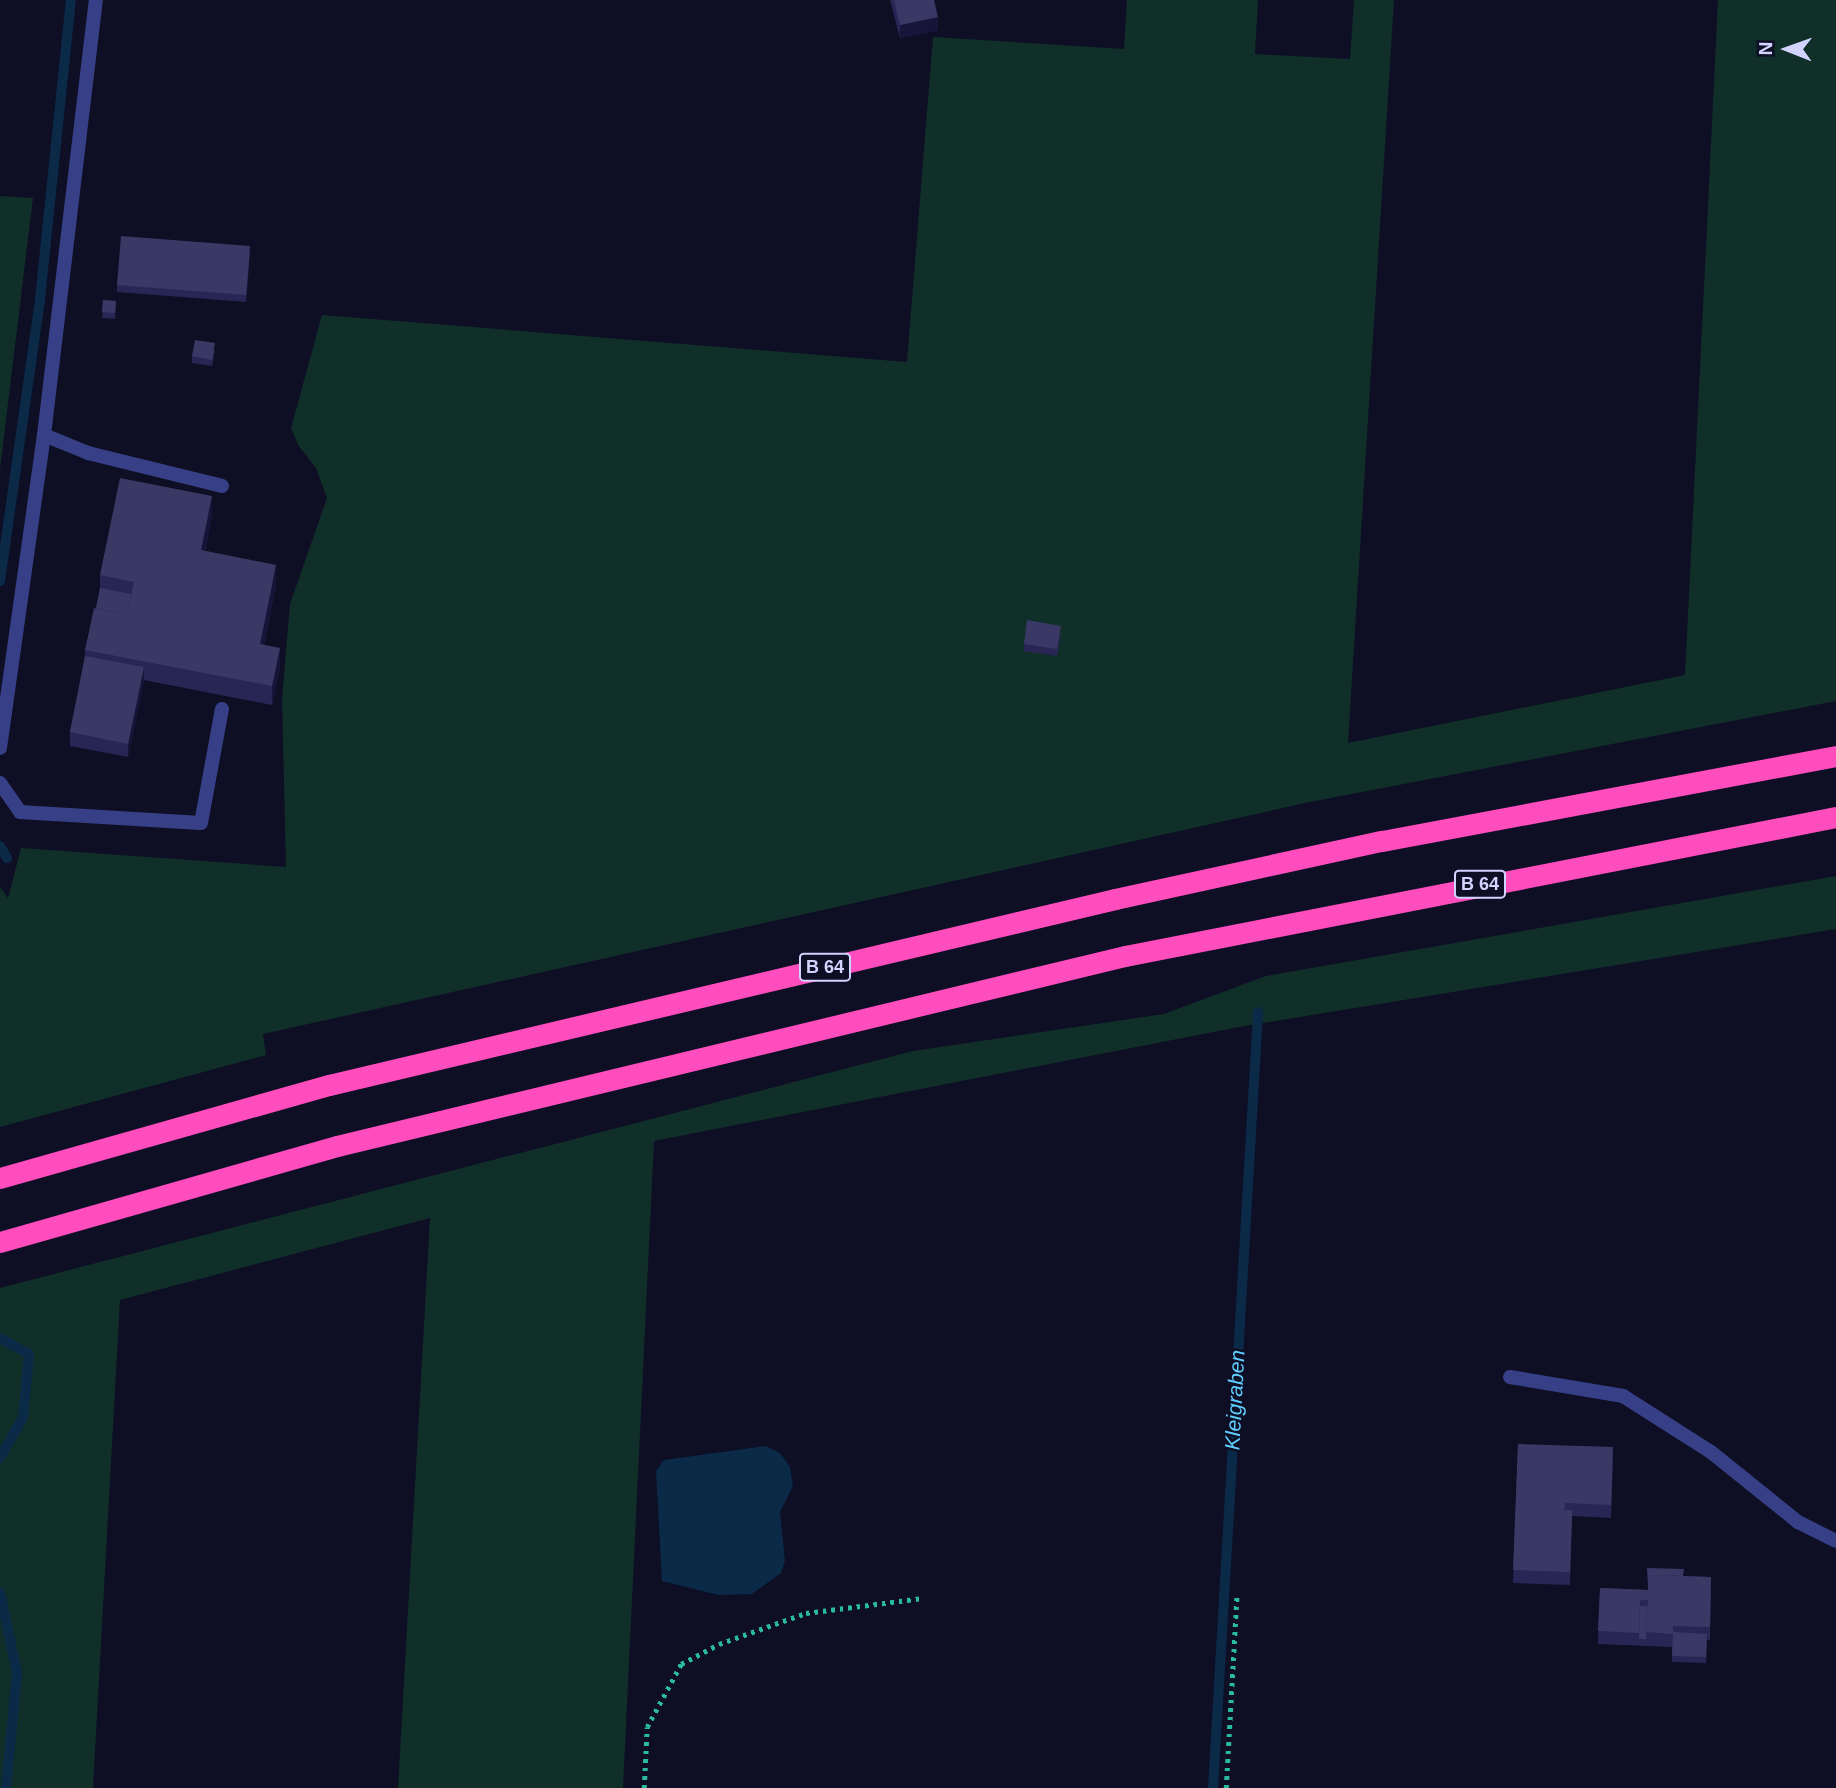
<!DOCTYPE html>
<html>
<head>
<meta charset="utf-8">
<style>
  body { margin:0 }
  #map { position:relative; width:1836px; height:1788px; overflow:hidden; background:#0e0e25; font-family:Helvetica,sans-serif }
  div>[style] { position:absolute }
  .green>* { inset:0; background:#102f29 }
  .water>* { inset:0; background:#0a2a48 }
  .stream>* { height:10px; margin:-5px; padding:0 5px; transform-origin:5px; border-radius:5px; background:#0a2a48 }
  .path>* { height:4.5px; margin-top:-2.25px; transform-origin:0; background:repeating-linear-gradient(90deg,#2abb9c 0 3.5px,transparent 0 8.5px) }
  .lane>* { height:14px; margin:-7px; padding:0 7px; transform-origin:7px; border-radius:7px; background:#374086 }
  .highway>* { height:21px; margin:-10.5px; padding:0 10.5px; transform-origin:10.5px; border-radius:10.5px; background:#ff4dbe }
  .wall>* { inset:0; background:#282654 }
  .shaded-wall>* { inset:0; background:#161539 }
  .building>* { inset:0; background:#3a3966 }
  span { translate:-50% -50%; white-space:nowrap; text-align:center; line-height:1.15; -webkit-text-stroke:5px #0e0e25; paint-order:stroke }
  .shield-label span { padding:2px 5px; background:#0e0e25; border:2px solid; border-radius:5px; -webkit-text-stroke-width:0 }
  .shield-label { font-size:18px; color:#d2d4ff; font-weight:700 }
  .water-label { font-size:21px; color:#60ceff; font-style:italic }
  .north { position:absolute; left:1752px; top:14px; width:70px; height:70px; -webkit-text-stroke:5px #0e0e25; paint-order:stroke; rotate:271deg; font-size:19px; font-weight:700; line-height:28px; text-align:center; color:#d2d4ff }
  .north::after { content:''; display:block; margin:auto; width:24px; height:32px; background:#d2d4ff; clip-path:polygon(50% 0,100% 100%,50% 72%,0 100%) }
</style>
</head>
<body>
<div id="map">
  <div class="green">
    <i style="clip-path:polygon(1127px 0,1258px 0,1255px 54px,1350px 59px,1354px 0,1394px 0,1348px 743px,1685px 675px,1718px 0,1836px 0,1836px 701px,1310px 802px,263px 1034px,266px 1055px,0 1127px,0 887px,8px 898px,21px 848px,286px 867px,282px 699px,290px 604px,327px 498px,316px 468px,298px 445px,291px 428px,322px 315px,907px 362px,933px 37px,1124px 49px)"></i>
    <i style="clip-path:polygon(0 196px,33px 198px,0 469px)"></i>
    <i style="clip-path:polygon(1836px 876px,1836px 929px,1239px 1027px,654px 1141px,623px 1788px,398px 1788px,430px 1218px,120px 1300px,93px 1788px,0 1788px,0 1288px,913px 1051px,1164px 1014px,1266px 976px)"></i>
  </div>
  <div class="water">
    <i style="clip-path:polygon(766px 1446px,780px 1453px,790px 1467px,793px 1486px,780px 1512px,785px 1561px,781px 1573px,752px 1594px,718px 1595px,662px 1581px,656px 1471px,664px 1460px)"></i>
  </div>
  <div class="stream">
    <i style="left:0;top:581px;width:285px;rotate:-81.9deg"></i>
    <i style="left:40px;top:299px;width:301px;rotate:-84.1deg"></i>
    <i style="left:0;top:846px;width:14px;rotate:60deg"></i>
    <i style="left:0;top:1338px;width:33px;rotate:29deg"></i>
    <i style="left:29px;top:1354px;width:63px;rotate:95.4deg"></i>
    <i style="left:23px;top:1417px;width:47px;rotate:119.3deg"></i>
    <i style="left:0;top:1592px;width:83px;rotate:78.1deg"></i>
    <i style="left:17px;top:1673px;width:116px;rotate:95.5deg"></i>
    <i style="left:1213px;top:1788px;width:777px;rotate:-86.68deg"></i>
  </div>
  <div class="path">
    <i style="left:644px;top:1788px;width:61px;rotate:-87.2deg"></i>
    <i style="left:647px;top:1727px;width:72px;rotate:-61.6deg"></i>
    <i style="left:681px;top:1664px;width:43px;rotate:-27.8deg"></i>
    <i style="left:719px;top:1644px;width:92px;rotate:-19.6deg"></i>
    <i style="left:806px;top:1613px;width:118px;rotate:-7.3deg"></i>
    <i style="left:1226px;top:1788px;width:195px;rotate:-86.8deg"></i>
  </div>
  <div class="lane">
    <i style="left:44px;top:435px;width:48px;rotate:22.2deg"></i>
    <i style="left:88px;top:453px;width:138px;rotate:13.8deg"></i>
    <i style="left:0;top:748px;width:316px;rotate:-82deg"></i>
    <i style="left:44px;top:435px;width:438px;rotate:-83.2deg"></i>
    <i style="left:0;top:783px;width:35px;rotate:55deg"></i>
    <i style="left:20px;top:812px;width:181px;rotate:3.5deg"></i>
    <i style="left:201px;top:823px;width:116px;rotate:-79.6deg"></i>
    <i style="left:1510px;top:1377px;width:115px;rotate:9.5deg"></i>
    <i style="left:1623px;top:1396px;width:104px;rotate:32.5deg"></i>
    <i style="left:1711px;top:1452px;width:112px;rotate:38.8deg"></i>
    <i style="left:1798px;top:1522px;width:42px;rotate:26.6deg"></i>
  </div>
  <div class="highway">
    <i style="left:0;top:1178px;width:342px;rotate:-15.8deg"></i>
    <i style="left:329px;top:1085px;width:808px;rotate:-13.31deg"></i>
    <i style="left:1115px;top:899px;width:273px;rotate:-12.3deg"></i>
    <i style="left:1382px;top:841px;width:462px;rotate:-10.6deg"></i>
    <i style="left:0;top:1242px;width:350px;rotate:-15.9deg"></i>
    <i style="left:337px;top:1146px;width:811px;rotate:-13.56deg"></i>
    <i style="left:1125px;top:956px;width:724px;rotate:-11.06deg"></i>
  </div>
  <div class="wall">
    <i style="clip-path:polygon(890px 0,934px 0,938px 30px,900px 38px)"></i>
    <i style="clip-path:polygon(250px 253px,246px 302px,117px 292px,117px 285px)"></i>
    <i style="clip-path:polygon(103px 300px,116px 301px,115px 319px,102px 318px)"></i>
    <i style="clip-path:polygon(215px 350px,212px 366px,192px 363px,192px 356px)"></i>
    <i style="clip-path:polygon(212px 516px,205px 551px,276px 585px,264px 645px,280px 667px,272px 705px,144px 680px,128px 757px,70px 746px,70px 732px,85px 656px,85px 650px,96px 608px,100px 588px,100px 575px)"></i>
    <i style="clip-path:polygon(1061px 632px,1057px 656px,1024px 651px,1024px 644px)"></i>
    <i style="clip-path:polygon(1518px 1444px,1613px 1460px,1611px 1518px,1572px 1516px,1570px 1585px,1513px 1583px)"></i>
    <i style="clip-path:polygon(1647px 1568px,1684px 1576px,1711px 1577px,1710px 1640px,1707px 1640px,1706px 1663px,1672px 1662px,1672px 1647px,1598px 1644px,1600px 1588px,1648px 1590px)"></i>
  </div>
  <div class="shaded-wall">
    <i style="clip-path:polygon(938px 17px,938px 30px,900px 38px,900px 25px)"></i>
    <i style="clip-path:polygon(212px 496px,212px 516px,201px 569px,201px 550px)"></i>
    <i style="clip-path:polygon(276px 565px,276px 585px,260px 663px,260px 644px)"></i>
    <i style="clip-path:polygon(280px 648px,280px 667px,272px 705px,272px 686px)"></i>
    <i style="clip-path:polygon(144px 667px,144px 680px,128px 757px,128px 744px)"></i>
  </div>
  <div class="building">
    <i style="clip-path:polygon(894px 0,934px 0,938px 17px,900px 25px)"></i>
    <i style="clip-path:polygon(121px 236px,250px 246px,246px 295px,117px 285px)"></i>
    <i style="clip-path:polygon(103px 300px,116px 301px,115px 313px,102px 312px)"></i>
    <i style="clip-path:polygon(195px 340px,215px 343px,212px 360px,192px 356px)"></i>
    <i style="clip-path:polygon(120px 478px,212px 496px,201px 550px,276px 565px,260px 644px,280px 648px,272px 686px,85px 650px,94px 608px,127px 615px,134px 582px,100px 575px)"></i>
    <i style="clip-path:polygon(100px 588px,131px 594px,127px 615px,96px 608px)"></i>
    <i style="clip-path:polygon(1027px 620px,1061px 626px,1057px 649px,1024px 644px)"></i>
    <i style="clip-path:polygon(85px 656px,144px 667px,128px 744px,70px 732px)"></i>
    <i style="clip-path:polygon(1518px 1444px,1613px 1447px,1611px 1505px,1565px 1503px,1564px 1516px,1572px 1516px,1570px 1572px,1513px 1570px)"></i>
    <i style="clip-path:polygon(1565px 1510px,1572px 1510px,1572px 1523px,1572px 1516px,1564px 1516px)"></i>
    <i style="clip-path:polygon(1647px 1568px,1684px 1569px,1683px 1576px,1648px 1575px,1648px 1580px)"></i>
    <i style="clip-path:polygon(1648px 1575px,1711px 1577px,1710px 1627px,1673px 1626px,1673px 1634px,1646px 1632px,1648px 1600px,1640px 1600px,1639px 1633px,1598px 1631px,1600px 1588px,1648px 1590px)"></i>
    <i style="clip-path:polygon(1640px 1606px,1647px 1606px,1646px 1639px,1639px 1639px)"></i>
    <i style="clip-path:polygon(1673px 1632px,1707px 1634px,1706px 1657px,1672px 1656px)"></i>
  </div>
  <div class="shield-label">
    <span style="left:1480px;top:884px">B 64</span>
    <span style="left:825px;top:967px">B 64</span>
  </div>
  <div class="water-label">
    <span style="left:1235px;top:1400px;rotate:-87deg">Kleigraben</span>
  </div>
  <div class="north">N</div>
</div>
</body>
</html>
